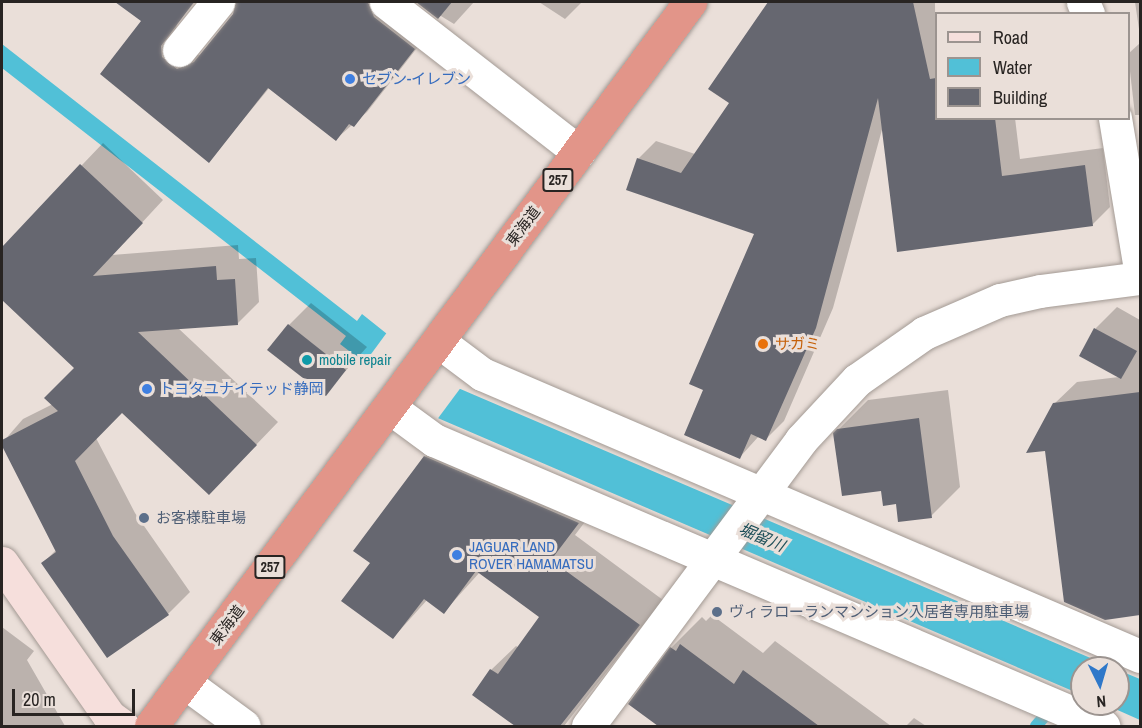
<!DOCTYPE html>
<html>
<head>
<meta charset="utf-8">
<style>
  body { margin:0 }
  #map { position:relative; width:1142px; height:728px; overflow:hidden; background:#eadfd9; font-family:"Archivo Narrow","Noto Sans JP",sans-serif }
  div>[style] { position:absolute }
  .water>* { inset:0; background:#51c0d7 }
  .pier>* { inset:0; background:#eadfd9 }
  .shadow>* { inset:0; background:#0003 }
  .stream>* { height:12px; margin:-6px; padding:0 6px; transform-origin:6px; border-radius:6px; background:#51c0d7 }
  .building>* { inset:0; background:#666770 }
  .roads { filter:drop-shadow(0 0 2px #a39a94) drop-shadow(0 0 2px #a39a94) }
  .street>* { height:33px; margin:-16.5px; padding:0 16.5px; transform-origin:16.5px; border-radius:16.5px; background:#fff }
  .secondary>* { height:33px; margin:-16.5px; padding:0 16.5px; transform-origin:16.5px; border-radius:16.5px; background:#f6dfdc }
  .highway>* { height:33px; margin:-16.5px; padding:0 16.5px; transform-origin:16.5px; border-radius:16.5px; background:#e29589 }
  .dots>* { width:16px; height:16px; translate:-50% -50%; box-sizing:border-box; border:3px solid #eadfd9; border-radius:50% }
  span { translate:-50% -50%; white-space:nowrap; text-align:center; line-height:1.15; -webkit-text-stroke:6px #eadfd9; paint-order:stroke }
  .shield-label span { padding:2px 4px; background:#eadfd9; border:2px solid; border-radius:4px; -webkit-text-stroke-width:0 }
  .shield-label { font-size:14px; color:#282422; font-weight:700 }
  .shop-label { font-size:15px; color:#366cbe }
  .left { translate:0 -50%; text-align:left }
  .street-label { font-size:15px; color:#282422 }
  .food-label { font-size:15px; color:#c56008 }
  .culture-label { font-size:15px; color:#0d838f }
  .service-label { font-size:15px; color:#4e5e75 }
  .water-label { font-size:16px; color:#20505a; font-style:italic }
  .frame { position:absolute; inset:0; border:3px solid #282422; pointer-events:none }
  .legend { position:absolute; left:935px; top:12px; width:195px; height:108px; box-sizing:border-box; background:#eadfd9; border:2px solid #9c9490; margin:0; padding:8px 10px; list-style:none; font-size:18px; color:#282422 }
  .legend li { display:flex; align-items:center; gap:12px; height:30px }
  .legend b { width:30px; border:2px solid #9c9490 }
  .north { position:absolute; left:1070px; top:656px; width:60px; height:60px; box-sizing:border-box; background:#eadfd9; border:2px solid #9c9490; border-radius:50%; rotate:175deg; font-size:16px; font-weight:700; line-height:24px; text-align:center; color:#282422 }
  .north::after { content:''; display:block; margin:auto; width:21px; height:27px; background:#2f78c9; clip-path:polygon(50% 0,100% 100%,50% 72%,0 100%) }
  .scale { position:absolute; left:12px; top:689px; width:123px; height:27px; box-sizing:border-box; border:3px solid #282422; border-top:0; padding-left:8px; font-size:18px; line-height:21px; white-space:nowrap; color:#282422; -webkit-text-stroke:4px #eadfd9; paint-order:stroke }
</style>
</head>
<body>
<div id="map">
  <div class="water">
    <i style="clip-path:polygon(2px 44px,357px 321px,362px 314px,451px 385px,1114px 668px,1082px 668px,1082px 695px,433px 416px,340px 344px,346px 336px,2px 68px)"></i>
    <i style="clip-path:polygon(1118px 670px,1140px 679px,1140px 720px,1104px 704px,1118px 704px)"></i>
  </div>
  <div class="pier">
    <i style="clip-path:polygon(388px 331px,462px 386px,436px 421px,363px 365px)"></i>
  </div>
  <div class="shadow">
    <i style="clip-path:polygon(120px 2px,195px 2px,177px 23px,174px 42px,181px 52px,200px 55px,234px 14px,236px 2px,362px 2px,384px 18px,428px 34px,367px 112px,336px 139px,270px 87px,209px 161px,143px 21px)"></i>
    <i style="clip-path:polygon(418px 2px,474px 2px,454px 24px)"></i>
    <i style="clip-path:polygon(539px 2px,582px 2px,565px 19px)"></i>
    <i style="clip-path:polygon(835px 2px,935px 2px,936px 118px,1015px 118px,1020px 159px,1103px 148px,1110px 207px,1092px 225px,883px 126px,833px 308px,784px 421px,766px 439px,759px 436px,740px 457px,705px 389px,756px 233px,638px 159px,656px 141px,695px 154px)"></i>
    <i style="clip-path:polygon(1135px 2px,1140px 2px,1140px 36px)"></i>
    <i style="clip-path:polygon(1140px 43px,1140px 115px,1135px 115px,1128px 54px)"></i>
    <i style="clip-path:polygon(103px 143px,163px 200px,112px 255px,238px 245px,239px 259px,256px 258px,259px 302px,237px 324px,178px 328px,278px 422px,231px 471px,122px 411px,96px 438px,135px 513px,190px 592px,168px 614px,43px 563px,56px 550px,2px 443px,23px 419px,53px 404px,76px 368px,2px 298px,2px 249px)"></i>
    <i style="clip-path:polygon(311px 303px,367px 347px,325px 394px,289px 325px)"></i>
    <i style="clip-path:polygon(1117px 307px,1140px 320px,1140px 614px,1105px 618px,1054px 404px,1077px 382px,1119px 377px,1081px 356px,1096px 328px)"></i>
    <i style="clip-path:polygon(948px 390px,960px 487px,931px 516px,897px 503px,835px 433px,868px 400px)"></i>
    <i style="clip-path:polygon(449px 432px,603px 498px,575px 535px,663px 600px,564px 726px,517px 726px,474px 695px,491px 670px,516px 646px,519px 648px,541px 617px,480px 572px,444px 612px,427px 600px,393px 638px,372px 562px,425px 457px)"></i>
    <i style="clip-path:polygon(712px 615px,763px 653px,775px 641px,891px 726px,661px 726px,630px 704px,671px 648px,702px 617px,706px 621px)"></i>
    <i style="clip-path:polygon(2px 627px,34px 651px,27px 660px,65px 726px,2px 726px)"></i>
    <i style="clip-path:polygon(914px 718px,926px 726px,906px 726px)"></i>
  </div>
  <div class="stream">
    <i style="left:1036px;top:726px;width:11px;rotate:-49deg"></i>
  </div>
  <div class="building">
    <i style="clip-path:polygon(115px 2px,194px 2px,161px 46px,162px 57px,177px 69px,194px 62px,233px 14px,236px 2px,368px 2px,374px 17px,415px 49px,354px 127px,349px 124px,336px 141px,268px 88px,209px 163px,100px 74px,141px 21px)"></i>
    <i style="clip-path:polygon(416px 2px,452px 2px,438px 19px)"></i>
    <i style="clip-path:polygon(768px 2px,913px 2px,930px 79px,936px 78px,936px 118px,995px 118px,1002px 176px,1085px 165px,1093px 226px,897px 252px,878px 98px,816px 328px,766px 441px,751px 434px,740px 459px,684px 435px,703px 390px,689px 384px,754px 234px,626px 190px,637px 158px,681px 173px,729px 103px,708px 89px)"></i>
    <i style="clip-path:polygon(80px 164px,143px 223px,93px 276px,216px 266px,217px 280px,235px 279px,238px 325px,138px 332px,257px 445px,209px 495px,122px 413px,75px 461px,113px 536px,169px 615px,107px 658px,41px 563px,56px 552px,2px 446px,2px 440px,58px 411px,44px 398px,74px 368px,2px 300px,2px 247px)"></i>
    <i style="clip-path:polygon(288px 324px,346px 370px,326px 396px,267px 350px)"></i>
    <i style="clip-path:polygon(1094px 328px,1137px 351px,1121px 379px,1079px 356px)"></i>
    <i style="clip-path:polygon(1140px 392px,1140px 615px,1105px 620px,1064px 602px,1045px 451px,1026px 453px,1053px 403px)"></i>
    <i style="clip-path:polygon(919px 418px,932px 518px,898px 522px,896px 504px,883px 506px,881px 491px,842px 496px,833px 433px,837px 429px)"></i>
    <i style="clip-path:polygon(424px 456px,579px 523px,551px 560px,640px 625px,560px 726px,515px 726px,472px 695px,490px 669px,498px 674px,539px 617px,476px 571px,444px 614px,424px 599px,393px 639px,341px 601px,370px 563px,353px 551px)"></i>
    <i style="clip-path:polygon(680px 644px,734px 684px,743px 670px,819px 726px,658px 726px,628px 704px,670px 647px,676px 651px)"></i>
  </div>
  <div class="roads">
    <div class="street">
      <i style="left:386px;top:2px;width:244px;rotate:37.9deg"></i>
      <i style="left:1083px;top:2px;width:13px;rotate:67deg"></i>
      <i style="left:179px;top:50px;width:62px;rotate:-50.9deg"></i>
      <i style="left:1115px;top:118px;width:153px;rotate:80.6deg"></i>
      <i style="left:438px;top:341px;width:55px;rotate:36.9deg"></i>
      <i style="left:482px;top:374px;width:716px;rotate:23.2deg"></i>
      <i style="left:389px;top:407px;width:56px;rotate:36.3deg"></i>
      <i style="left:434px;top:440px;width:728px;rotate:23.15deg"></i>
      <i style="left:184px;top:682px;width:74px;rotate:36.3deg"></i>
      <i style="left:588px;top:726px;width:357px;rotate:-53.3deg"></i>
      <i style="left:801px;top:440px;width:82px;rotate:-47deg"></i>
      <i style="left:857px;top:380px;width:82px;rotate:-35deg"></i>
      <i style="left:924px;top:333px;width:83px;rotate:-23.5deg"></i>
      <i style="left:1000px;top:300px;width:41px;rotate:-12.7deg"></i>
      <i style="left:1040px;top:291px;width:101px;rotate:-7.4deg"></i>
    </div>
    <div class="secondary">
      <i style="left:2px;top:563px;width:187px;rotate:55deg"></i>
      <i style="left:109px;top:716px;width:17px;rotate:36deg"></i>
    </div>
    <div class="highway">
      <i style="left:151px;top:726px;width:903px;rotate:-53.33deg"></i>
    </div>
  </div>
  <div class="dots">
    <i style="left:350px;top:79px;background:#3f7fe0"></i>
    <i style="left:763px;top:344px;background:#e8710a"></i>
    <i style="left:307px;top:360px;background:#0f9aa8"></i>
    <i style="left:147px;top:389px;background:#3f7fe0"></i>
    <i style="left:144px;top:518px;background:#5c6f8a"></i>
    <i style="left:457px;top:555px;background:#3f7fe0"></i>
    <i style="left:717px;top:612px;background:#5c6f8a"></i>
  </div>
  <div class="shield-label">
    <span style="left:558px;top:180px">257</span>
    <span style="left:270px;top:567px">257</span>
  </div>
  <div class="shop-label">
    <span class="left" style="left:362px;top:79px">セブン-イレブン</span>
    <span class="left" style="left:159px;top:389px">トヨタユナイテッド静岡</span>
    <span class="left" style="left:469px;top:555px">JAGUAR LAND<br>ROVER HAMAMATSU</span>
  </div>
  <div class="street-label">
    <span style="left:523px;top:226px;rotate:-53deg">東海道</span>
    <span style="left:227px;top:625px;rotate:-53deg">東海道</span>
  </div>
  <div class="food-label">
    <span class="left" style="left:775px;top:344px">サガミ</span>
  </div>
  <div class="culture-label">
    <span class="left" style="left:319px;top:360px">mobile repair</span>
  </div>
  <div class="service-label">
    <span class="left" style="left:156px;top:518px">お客様駐車場</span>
    <span class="left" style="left:729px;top:612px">ヴィラローランマンション入居者専用駐車場</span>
  </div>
  <div class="water-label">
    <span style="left:762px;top:537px;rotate:23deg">堀留川</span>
  </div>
  <div class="frame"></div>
  <ul class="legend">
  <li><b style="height:8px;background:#f6dfdc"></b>Road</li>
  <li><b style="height:16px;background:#51c0d7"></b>Water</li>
  <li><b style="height:16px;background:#666770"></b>Building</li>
  </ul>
  <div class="north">N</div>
  <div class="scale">20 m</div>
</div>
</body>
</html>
